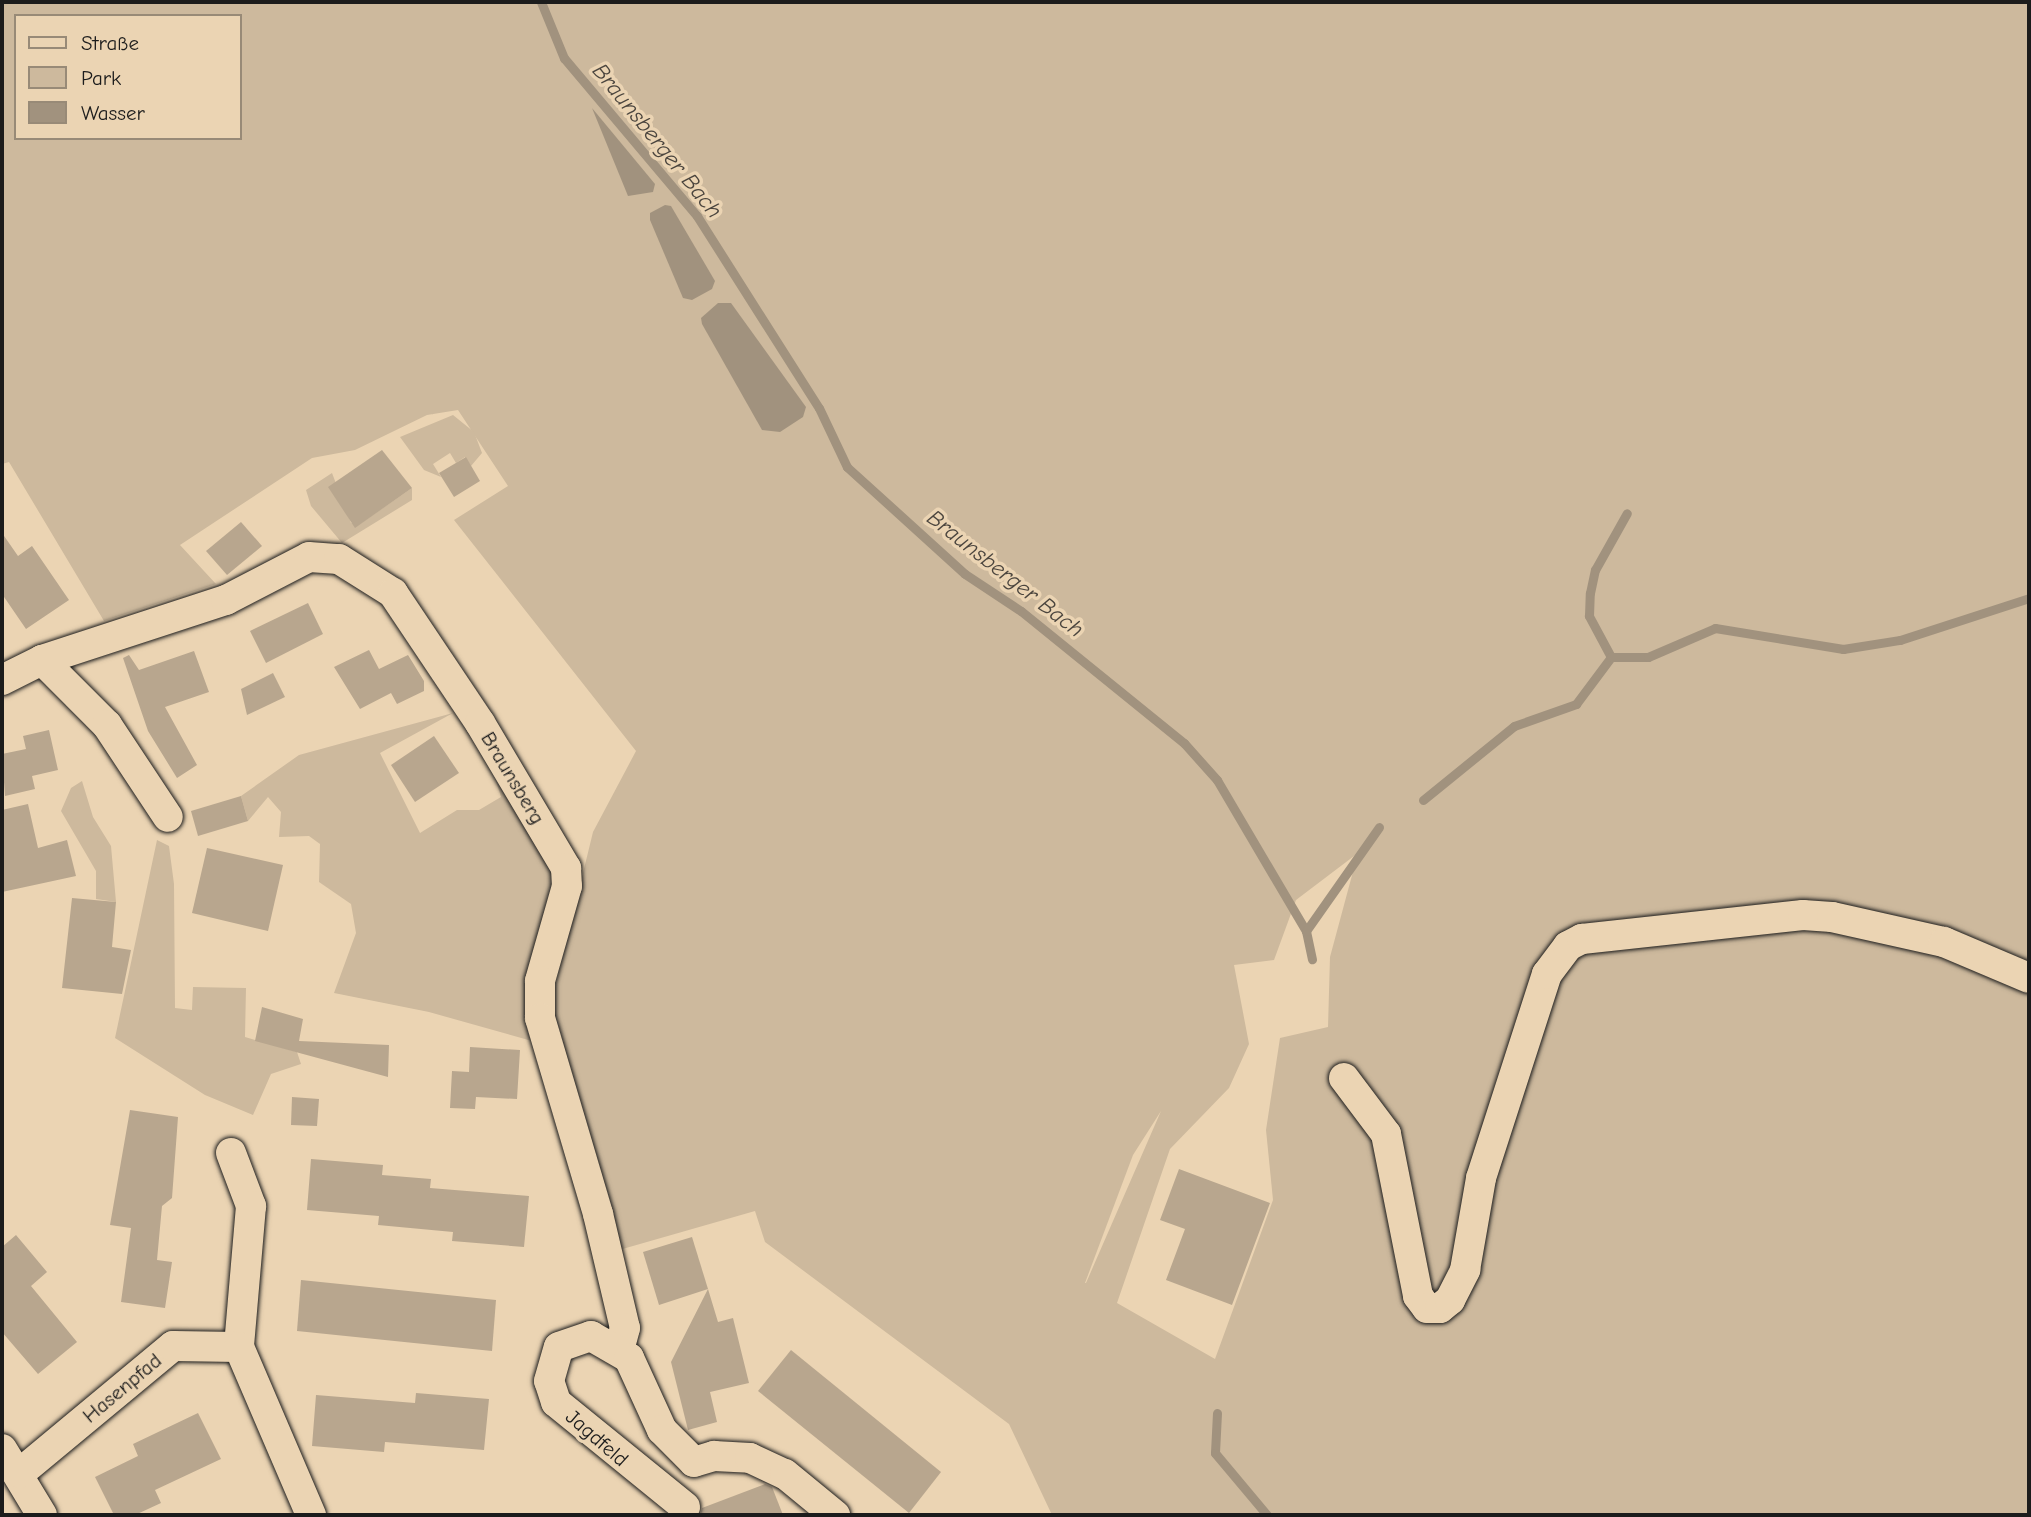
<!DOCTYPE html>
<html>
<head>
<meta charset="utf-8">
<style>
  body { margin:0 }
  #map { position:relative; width:2031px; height:1517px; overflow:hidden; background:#ebd4b3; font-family:"Comic Neue",sans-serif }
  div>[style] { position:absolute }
  .green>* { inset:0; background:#cdb99d }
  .water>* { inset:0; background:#a1927e }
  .stream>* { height:9px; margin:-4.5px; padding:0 4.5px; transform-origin:4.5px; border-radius:4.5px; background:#a1927e }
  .building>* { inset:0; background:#b8a68e }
  .roads { filter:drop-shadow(0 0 2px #1c1c1c) drop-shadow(0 0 2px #1c1c1c) }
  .minor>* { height:30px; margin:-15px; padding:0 15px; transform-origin:15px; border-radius:15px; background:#ebd4b3 }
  span { translate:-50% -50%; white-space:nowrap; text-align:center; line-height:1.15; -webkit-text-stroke:7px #ebd4b3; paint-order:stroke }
  .street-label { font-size:21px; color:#1c1c1c }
  .water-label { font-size:23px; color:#4b453e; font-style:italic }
  .frame { position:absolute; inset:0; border:4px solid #1c1c1c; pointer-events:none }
  .legend { position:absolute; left:14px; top:14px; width:228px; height:126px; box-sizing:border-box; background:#ebd4b3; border:2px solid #988a77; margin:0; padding:9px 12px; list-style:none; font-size:21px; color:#1c1c1c }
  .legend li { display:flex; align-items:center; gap:14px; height:35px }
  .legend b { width:35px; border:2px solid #988a77 }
</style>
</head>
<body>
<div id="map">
  <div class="green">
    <i style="clip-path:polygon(evenodd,2px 2px,2029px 2px,2029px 1515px,1052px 1515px,1009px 1424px,765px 1242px,755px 1211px,619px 1250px,558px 1039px,552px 1000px,593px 832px,636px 751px,454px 520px,508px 486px,458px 410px,427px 415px,355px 450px,312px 458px,180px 545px,216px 584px,104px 621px,9px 462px,2px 464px,2px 2px,16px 16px,240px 16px,240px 138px,16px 138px,16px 16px,2px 2px,1358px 853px,1330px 957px,1328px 1027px,1280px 1038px,1266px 1130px,1273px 1200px,1215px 1359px,1117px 1303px,1170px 1149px,1229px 1088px,1249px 1044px,1234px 965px,1274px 960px,1296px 900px,1358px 853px,2px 2px,1161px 1111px,1086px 1283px,1085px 1283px,1133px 1155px,1161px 1111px)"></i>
    <i style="clip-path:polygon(453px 415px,474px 432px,482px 453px,471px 466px,465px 457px,456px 463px,450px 453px,433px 464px,441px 477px,424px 470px,400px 437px)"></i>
    <i style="clip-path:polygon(332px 473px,351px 523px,360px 524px,412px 488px,412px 500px,342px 543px,311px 506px,306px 490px)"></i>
    <i style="clip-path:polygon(453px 713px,380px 753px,420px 833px,457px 810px,479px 810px,501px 797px,496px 781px,541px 840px,554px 868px,532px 1041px,429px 1012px,334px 993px,356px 933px,351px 904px,319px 882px,320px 844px,309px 836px,279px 837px,281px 812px,268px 797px,248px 821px,241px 796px,299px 755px)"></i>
    <i style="clip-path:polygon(82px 781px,93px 817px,111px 846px,116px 902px,96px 899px,96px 871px,61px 811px,71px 788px)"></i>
    <i style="clip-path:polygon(157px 840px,169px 846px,174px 884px,175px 1008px,192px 1010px,193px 987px,246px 988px,245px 1037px,297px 1052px,301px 1064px,271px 1074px,253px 1115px,205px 1095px,115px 1038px)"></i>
  </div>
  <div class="water">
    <i style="clip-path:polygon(592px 108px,655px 184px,653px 192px,628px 196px)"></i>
    <i style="clip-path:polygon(665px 205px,671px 206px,715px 281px,712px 289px,692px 300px,683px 298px,650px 220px,650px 213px)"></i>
    <i style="clip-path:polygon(718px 303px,731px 303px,806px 407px,803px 417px,780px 432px,762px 430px,702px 324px,701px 318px)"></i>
  </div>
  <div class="stream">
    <i style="left:541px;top:2px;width:61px;rotate:67.7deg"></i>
    <i style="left:564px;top:58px;width:207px;rotate:49.9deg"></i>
    <i style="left:697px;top:216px;width:227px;rotate:57.6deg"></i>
    <i style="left:819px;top:408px;width:65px;rotate:64.6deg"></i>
    <i style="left:847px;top:467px;width:159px;rotate:42.2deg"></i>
    <i style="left:965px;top:574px;width:67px;rotate:33.5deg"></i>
    <i style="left:1021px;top:611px;width:210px;rotate:39deg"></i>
    <i style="left:1184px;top:743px;width:50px;rotate:48.3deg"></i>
    <i style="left:1217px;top:780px;width:175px;rotate:59.5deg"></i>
    <i style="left:1306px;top:931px;width:29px;rotate:78deg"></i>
    <i style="left:1611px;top:657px;width:47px;rotate:-118.2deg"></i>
    <i style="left:1589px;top:616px;width:23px;rotate:-88deg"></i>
    <i style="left:1590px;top:593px;width:24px;rotate:-78deg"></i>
    <i style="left:1595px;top:570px;width:65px;rotate:-60.7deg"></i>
    <i style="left:1423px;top:800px;width:117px;rotate:-39.1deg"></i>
    <i style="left:1514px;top:726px;width:66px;rotate:-19.5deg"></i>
    <i style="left:1576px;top:704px;width:59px;rotate:-53.3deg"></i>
    <i style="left:1611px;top:657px;width:37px"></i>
    <i style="left:1648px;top:657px;width:73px;rotate:-23.4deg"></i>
    <i style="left:1715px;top:628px;width:130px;rotate:9.3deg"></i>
    <i style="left:1843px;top:649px;width:58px;rotate:-9deg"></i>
    <i style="left:1900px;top:640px;width:136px;rotate:-18deg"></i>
    <i style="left:1306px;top:931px;width:127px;rotate:-54.9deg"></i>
    <i style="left:1217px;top:1413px;width:40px;rotate:92.9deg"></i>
    <i style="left:1215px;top:1453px;width:81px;rotate:50deg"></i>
  </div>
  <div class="building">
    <i style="clip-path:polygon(382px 450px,412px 488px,355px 528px,328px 487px)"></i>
    <i style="clip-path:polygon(466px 457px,480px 481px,454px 497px,439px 473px)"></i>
    <i style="clip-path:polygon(241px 522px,262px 546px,227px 575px,206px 551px)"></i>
    <i style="clip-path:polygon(2px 533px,18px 556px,32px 546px,69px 600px,26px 629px,2px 594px)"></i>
    <i style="clip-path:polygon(308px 603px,323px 634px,266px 663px,250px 631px)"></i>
    <i style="clip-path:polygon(369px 650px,379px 669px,408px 655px,424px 681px,424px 691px,397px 704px,391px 693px,360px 709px,334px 667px)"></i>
    <i style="clip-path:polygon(194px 651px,209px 692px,165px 707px,197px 765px,177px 778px,148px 731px,123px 658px,129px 655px,139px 670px)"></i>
    <i style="clip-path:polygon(273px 673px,285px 697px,247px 715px,241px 689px)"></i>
    <i style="clip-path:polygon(49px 730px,58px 770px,32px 776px,35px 789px,5px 796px,2px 754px,26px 749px,23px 736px)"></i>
    <i style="clip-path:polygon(434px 736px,459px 773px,415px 802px,391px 765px)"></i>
    <i style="clip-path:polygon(241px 796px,248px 821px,198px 836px,191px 811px)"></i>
    <i style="clip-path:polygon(28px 804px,38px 848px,67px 840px,76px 876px,2px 892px,2px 810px)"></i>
    <i style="clip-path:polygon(207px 848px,283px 865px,268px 931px,192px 913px)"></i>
    <i style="clip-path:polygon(72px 898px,116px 902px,112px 947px,131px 950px,122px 994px,62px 988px)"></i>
    <i style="clip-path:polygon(262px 1007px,303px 1019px,299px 1041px,389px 1045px,388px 1077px,255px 1041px)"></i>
    <i style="clip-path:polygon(470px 1047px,520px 1050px,517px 1099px,476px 1097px,475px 1109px,450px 1108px,452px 1071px,469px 1072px)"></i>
    <i style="clip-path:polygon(292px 1097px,319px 1099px,317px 1126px,291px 1125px)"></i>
    <i style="clip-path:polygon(130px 1110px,178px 1117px,172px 1198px,162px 1206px,157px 1260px,172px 1262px,165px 1308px,121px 1302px,131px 1228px,110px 1225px)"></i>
    <i style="clip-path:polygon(311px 1159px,383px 1165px,382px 1175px,431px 1179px,430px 1188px,529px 1196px,524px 1247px,452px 1241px,453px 1232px,378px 1225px,379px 1216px,307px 1210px)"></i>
    <i style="clip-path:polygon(1179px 1169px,1270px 1203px,1232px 1305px,1166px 1280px,1185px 1229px,1160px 1220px)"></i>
    <i style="clip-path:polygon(16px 1235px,47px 1272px,31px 1286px,77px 1342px,38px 1374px,2px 1332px,2px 1247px)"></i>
    <i style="clip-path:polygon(692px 1237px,708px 1289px,659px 1305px,643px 1252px)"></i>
    <i style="clip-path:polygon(301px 1280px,496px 1300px,492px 1351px,297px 1331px)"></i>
    <i style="clip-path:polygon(708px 1289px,718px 1322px,733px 1318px,749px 1383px,710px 1392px,717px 1422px,688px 1430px,671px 1362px)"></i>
    <i style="clip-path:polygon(791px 1350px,941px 1472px,909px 1513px,758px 1391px)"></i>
    <i style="clip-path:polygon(416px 1393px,489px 1399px,484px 1450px,385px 1442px,384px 1452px,312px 1446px,316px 1395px,415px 1403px)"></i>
    <i style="clip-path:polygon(198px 1413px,221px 1459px,155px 1490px,161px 1503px,135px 1515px,114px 1515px,95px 1477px,138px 1456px,133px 1444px)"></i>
    <i style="clip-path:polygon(765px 1484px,772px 1487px,783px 1515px,700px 1515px,702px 1508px)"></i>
  </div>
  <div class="roads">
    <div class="minor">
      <i style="left:42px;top:660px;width:92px;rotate:45deg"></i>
      <i style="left:107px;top:725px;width:110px;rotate:56.5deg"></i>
      <i style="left:2px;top:680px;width:45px;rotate:-26.6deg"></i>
      <i style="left:42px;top:660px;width:194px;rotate:-18.1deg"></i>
      <i style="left:226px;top:600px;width:93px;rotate:-27.4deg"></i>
      <i style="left:309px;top:557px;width:30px;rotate:4deg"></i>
      <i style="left:339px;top:559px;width:64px;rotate:32.2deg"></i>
      <i style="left:393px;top:593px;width:156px;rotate:56.2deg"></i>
      <i style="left:480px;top:723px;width:169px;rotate:59.3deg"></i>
      <i style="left:566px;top:868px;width:18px;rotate:87deg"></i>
      <i style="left:567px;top:886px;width:99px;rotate:105.9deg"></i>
      <i style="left:540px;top:981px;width:37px;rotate:90deg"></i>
      <i style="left:540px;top:1018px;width:204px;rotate:73.5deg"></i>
      <i style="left:598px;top:1214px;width:117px;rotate:76.7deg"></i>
      <i style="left:625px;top:1328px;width:23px;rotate:105deg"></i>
      <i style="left:1344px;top:1078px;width:70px;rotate:53.1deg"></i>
      <i style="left:1386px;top:1134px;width:165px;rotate:78.8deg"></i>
      <i style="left:1418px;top:1296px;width:15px;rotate:53deg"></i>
      <i style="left:1427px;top:1308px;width:13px"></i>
      <i style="left:1440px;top:1308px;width:13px;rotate:-39deg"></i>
      <i style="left:1450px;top:1300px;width:34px;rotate:-63deg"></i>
      <i style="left:1465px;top:1270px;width:93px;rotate:-80.1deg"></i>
      <i style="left:1481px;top:1178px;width:214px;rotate:-72.1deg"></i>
      <i style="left:1547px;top:974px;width:35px;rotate:-53deg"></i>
      <i style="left:1568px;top:946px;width:16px;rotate:-27deg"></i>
      <i style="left:1582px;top:939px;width:222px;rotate:-6.2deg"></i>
      <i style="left:1803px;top:915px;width:29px;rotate:4deg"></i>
      <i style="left:1832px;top:917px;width:115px;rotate:12.6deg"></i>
      <i style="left:1944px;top:942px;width:92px;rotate:23deg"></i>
      <i style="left:231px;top:1153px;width:57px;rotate:69.3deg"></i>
      <i style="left:251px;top:1206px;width:142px;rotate:94.9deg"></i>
      <i style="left:2px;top:1449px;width:77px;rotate:58.8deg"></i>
      <i style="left:694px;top:1462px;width:21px;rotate:-17deg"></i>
      <i style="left:714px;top:1456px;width:36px;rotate:3deg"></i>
      <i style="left:750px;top:1458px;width:38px;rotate:25deg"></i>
      <i style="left:785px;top:1474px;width:65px;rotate:39.4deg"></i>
      <i style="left:20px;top:1473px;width:199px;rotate:-39.7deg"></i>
      <i style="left:173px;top:1346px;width:66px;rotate:0.9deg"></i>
      <i style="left:239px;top:1347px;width:183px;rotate:66.8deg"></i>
      <i style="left:685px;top:1507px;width:166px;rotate:-140.9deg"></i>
      <i style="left:556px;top:1402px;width:22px;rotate:-108deg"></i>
      <i style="left:549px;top:1381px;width:35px;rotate:-74deg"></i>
      <i style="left:559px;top:1347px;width:34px;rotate:-19deg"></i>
      <i style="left:591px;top:1336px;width:44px;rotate:30.1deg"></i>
      <i style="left:629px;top:1358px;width:79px;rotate:65.4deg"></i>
      <i style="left:662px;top:1430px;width:45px;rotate:45deg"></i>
    </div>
  </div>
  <div class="street-label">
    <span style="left:513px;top:778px;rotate:59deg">Braunsberg</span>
    <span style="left:122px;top:1388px;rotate:-40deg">Hasenpfad</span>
    <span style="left:597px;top:1438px;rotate:41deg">Jagdfeld</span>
  </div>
  <div class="water-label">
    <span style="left:657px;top:141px;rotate:51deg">Braunsberger Bach</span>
    <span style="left:1005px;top:574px;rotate:38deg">Braunsberger Bach</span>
  </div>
  <div class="frame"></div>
  <ul class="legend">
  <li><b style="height:9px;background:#ebd4b3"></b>Straße</li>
  <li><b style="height:19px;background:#cdb99d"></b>Park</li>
  <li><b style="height:19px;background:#a1927e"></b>Wasser</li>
  </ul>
</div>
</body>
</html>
